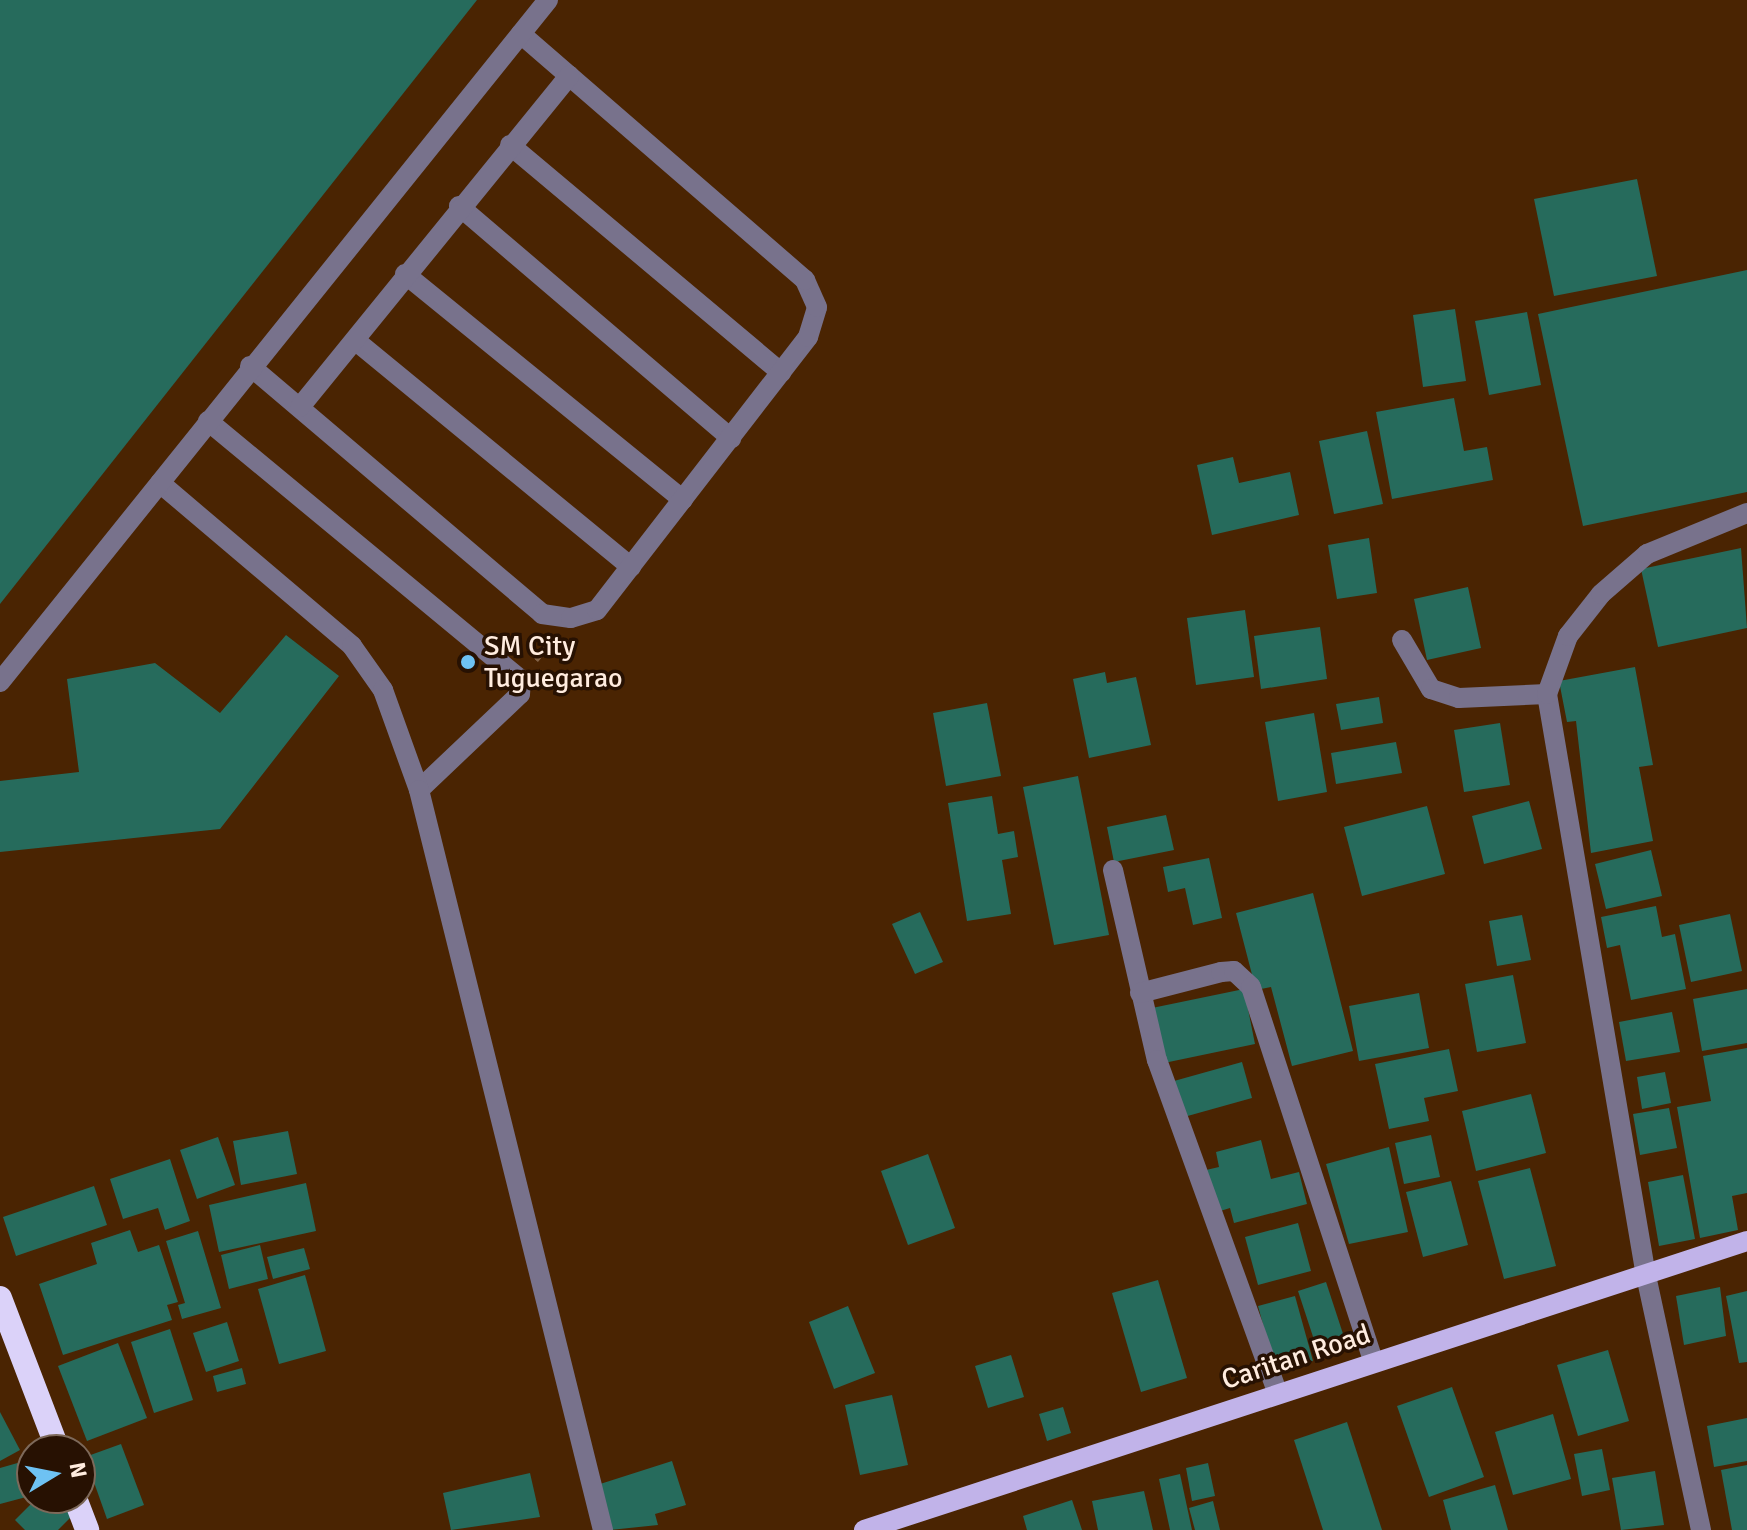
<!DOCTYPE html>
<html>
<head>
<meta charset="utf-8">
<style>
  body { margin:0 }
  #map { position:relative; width:1747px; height:1530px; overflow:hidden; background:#4a2402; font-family:Signika,sans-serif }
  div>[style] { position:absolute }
  .building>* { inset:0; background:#266b5c }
  .path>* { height:5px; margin-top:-2.5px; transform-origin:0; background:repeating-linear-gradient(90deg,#836348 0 6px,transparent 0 12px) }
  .minor>* { height:20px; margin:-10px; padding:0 10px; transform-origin:10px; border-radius:10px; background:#78728c }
  .major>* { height:20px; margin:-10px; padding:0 10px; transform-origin:10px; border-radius:10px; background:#c1b3e9 }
  .highway>* { height:24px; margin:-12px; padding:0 12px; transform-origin:12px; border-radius:12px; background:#dbd2f9 }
  .dots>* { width:22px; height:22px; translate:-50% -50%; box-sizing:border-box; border:4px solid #271102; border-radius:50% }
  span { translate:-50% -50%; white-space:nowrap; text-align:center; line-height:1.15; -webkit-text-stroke:7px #271102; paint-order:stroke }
  .poi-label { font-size:28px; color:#ffecdf }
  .left { translate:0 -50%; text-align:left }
  .street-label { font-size:28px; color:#ffecdf }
  .north { position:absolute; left:16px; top:1434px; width:80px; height:80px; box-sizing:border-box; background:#271102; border:2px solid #7d695a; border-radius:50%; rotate:80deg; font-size:22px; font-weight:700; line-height:32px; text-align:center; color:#ffecdf }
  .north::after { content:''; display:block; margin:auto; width:28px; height:36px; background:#6ec2f3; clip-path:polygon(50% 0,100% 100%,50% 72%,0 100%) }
</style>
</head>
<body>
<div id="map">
  <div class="building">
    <i style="clip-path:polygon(0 0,477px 0,0 604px)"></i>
    <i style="clip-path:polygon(1637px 179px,1657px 276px,1554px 296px,1534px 199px)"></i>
    <i style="clip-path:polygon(1747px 270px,1747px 492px,1583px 526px,1538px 314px)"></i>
    <i style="clip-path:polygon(1455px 309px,1466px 381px,1423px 387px,1413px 315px)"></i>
    <i style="clip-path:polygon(1527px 312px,1541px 385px,1489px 395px,1475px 321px)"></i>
    <i style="clip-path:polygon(1454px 398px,1464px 451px,1487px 447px,1493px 480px,1392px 499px,1376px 412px)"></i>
    <i style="clip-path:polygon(1367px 431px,1383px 504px,1334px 514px,1319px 441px)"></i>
    <i style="clip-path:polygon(1233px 457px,1239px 483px,1290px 472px,1299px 515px,1212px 535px,1197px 465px)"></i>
    <i style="clip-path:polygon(1369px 538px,1377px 593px,1337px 599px,1328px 545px)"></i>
    <i style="clip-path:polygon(1741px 548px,1747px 628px,1658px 647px,1641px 569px)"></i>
    <i style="clip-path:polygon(1468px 587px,1481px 648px,1427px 660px,1414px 599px)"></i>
    <i style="clip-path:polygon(1245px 610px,1254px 677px,1196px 685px,1187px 618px)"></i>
    <i style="clip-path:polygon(1320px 627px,1327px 679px,1261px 689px,1254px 636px)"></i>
    <i style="clip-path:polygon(286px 635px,339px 676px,220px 829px,0 852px,0 781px,79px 772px,67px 679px,155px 663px,220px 713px)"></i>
    <i style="clip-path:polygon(1635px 667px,1653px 765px,1639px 767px,1653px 841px,1591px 853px,1576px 721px,1567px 722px,1559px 681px)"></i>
    <i style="clip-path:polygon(1105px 672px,1107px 683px,1136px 677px,1151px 745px,1089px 758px,1073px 679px)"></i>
    <i style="clip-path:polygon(1379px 697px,1383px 723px,1341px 730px,1336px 704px)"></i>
    <i style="clip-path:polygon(987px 703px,1001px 776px,946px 786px,933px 713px)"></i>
    <i style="clip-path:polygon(1314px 713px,1327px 792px,1278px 801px,1265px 722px)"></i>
    <i style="clip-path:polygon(1500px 723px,1510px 785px,1464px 792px,1454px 730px)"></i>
    <i style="clip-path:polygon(1396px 742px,1402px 773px,1336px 784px,1331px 753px)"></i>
    <i style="clip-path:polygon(1078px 776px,1109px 935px,1054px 945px,1023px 787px)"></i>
    <i style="clip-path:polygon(992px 796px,998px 834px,1014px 831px,1018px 857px,1002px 860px,1011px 914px,967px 921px,948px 803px)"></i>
    <i style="clip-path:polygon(1529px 801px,1542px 849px,1484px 864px,1472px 816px)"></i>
    <i style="clip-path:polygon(1427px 806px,1445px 874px,1362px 896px,1344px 827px)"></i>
    <i style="clip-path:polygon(1166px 815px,1174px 850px,1114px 862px,1107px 827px)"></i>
    <i style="clip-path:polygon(1651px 850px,1662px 896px,1606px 909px,1595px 864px)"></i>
    <i style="clip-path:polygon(1209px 858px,1222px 918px,1193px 925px,1185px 888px,1168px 892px,1163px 867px)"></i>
    <i style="clip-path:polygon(1313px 893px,1353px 1051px,1292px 1066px,1271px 987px,1256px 990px,1236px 913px)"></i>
    <i style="clip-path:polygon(1656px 906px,1662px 937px,1675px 934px,1686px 989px,1631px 1000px,1620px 945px,1607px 948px,1601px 917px)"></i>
    <i style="clip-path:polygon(920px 912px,943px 962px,915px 974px,892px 924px)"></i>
    <i style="clip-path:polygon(1730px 914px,1742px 971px,1691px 982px,1679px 925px)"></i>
    <i style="clip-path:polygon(1522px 915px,1531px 960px,1497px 966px,1489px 921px)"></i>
    <i style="clip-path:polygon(1513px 975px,1526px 1043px,1477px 1052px,1465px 984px)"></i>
    <i style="clip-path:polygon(1244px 989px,1255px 1044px,1164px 1063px,1152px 1008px)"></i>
    <i style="clip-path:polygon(1747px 989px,1747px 1043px,1702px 1051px,1693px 999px)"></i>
    <i style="clip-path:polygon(1419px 993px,1429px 1048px,1359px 1061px,1349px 1006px)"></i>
    <i style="clip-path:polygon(1672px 1012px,1680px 1052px,1626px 1061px,1619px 1022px)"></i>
    <i style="clip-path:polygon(1747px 1048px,1747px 1193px,1732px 1196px,1738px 1230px,1700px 1238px,1677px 1107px,1711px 1101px,1703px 1056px)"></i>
    <i style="clip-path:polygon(1449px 1049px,1458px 1091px,1424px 1098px,1429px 1121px,1389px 1129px,1375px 1064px)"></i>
    <i style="clip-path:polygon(1242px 1062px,1252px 1098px,1184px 1117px,1174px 1081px)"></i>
    <i style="clip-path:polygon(1665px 1072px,1671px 1103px,1642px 1109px,1637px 1077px)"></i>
    <i style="clip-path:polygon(1531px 1094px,1546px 1153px,1476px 1171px,1462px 1111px)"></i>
    <i style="clip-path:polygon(1669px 1108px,1677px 1148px,1640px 1155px,1633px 1114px)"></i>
    <i style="clip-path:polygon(288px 1131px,297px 1174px,241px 1185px,233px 1141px)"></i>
    <i style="clip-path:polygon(1431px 1135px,1440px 1177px,1404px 1184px,1395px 1143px)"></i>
    <i style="clip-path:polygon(218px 1137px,235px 1185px,197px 1199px,180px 1150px)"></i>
    <i style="clip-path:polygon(1261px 1140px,1271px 1179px,1299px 1172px,1307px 1204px,1234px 1223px,1230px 1208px,1217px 1212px,1206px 1170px,1219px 1167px,1216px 1152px)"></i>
    <i style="clip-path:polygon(1389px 1147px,1408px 1232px,1349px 1244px,1326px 1164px)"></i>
    <i style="clip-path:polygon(928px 1154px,955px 1228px,908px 1245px,881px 1171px)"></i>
    <i style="clip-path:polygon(170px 1159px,190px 1221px,165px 1230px,158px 1208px,123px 1219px,110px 1179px)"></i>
    <i style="clip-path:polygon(1530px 1168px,1556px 1266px,1504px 1279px,1478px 1181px)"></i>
    <i style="clip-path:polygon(1683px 1175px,1695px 1239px,1659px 1246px,1648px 1182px)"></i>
    <i style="clip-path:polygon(1451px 1181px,1468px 1245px,1423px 1257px,1406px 1192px)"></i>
    <i style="clip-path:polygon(306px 1183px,316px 1231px,219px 1252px,209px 1205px)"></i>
    <i style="clip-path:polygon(94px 1186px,107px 1225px,16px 1256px,3px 1217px)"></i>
    <i style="clip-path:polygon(1298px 1223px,1311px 1271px,1258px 1285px,1245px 1237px)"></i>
    <i style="clip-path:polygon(130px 1230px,138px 1252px,159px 1245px,178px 1302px,167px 1305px,172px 1320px,63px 1355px,39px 1284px,97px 1264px,91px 1243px)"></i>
    <i style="clip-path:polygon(198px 1231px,221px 1308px,182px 1319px,178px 1305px,185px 1303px,166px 1241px)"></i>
    <i style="clip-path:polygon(260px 1245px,268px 1279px,229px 1289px,221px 1255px)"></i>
    <i style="clip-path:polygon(304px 1248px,310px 1269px,273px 1279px,267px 1257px)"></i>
    <i style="clip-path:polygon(305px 1275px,326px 1351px,279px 1364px,258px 1289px)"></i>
    <i style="clip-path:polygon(1158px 1280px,1187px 1378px,1141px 1392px,1112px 1293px)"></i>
    <i style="clip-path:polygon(1326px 1282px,1348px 1349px,1320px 1358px,1298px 1291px)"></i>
    <i style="clip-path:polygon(1720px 1287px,1726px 1336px,1684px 1345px,1676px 1296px)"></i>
    <i style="clip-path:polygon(1747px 1291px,1747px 1362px,1739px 1363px,1726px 1296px)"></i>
    <i style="clip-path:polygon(1295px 1296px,1313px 1361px,1276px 1372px,1258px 1306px)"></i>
    <i style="clip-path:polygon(848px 1306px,875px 1373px,834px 1389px,809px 1322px)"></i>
    <i style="clip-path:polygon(227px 1322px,239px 1361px,206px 1372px,193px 1333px)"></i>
    <i style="clip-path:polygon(170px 1329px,193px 1400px,154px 1413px,131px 1342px)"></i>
    <i style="clip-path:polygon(118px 1343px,147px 1418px,87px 1441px,58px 1366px)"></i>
    <i style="clip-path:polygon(1608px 1350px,1629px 1421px,1578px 1436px,1557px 1365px)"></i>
    <i style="clip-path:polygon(1011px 1355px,1024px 1397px,988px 1408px,975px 1366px)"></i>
    <i style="clip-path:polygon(242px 1368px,246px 1384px,217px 1392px,213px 1376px)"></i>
    <i style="clip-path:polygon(1452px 1387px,1484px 1477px,1429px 1497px,1397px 1406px)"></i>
    <i style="clip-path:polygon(892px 1395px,908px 1465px,860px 1475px,845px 1405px)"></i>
    <i style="clip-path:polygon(1063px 1407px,1071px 1433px,1047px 1441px,1039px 1414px)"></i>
    <i style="clip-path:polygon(0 1412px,20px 1450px,0 1461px)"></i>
    <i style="clip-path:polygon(1553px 1414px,1571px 1479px,1513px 1495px,1495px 1432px)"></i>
    <i style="clip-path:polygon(1747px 1418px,1747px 1461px,1714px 1467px,1707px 1426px)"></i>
    <i style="clip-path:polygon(1347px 1422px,1382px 1530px,1323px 1530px,1294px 1440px)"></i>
    <i style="clip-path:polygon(121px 1444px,144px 1505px,107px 1519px,85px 1457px)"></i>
    <i style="clip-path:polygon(1602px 1449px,1610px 1490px,1582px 1496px,1574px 1454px)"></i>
    <i style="clip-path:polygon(672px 1461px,686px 1505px,655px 1514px,658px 1525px,610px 1530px,597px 1485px)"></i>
    <i style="clip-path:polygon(21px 1462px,30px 1496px,0 1504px,0 1468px)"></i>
    <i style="clip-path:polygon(1208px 1463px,1215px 1496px,1192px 1501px,1186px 1468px)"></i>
    <i style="clip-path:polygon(1747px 1465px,1747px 1530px,1732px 1530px,1721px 1470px)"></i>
    <i style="clip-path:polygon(1655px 1471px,1664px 1525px,1621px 1530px,1612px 1478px)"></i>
    <i style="clip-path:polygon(530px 1473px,540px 1517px,451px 1530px,443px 1493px)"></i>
    <i style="clip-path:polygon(1180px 1474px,1192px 1530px,1170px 1530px,1159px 1479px)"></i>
    <i style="clip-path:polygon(1495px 1485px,1508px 1530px,1451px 1530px,1443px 1500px)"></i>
    <i style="clip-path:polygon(1144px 1491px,1153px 1530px,1098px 1530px,1092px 1501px)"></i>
    <i style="clip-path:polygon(37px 1498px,55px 1498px,72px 1516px,58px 1530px,25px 1530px,15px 1520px)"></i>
    <i style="clip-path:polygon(1072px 1500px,1082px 1530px,1027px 1530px,1023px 1516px)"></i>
    <i style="clip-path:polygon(1213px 1501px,1220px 1530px,1195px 1530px,1189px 1508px)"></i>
  </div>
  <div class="path">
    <i style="left:536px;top:660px;width:22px;rotate:-51deg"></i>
  </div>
  <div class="minor">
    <i style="left:510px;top:145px;width:354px;rotate:40deg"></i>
    <i style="left:459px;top:206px;width:358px;rotate:40.5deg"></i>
    <i style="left:405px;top:274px;width:358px;rotate:39.1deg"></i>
    <i style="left:356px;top:341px;width:356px;rotate:39.4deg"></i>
    <i style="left:250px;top:366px;width:383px;rotate:40.3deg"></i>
    <i style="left:542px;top:614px;width:29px;rotate:8deg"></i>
    <i style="left:571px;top:618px;width:27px;rotate:-17deg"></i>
    <i style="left:597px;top:610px;width:345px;rotate:-52.3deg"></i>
    <i style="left:808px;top:337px;width:31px;rotate:-73deg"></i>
    <i style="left:817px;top:307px;width:30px;rotate:-114deg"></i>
    <i style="left:805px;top:280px;width:376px;rotate:-139.1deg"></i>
    <i style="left:300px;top:407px;width:427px;rotate:-50.9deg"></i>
    <i style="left:208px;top:421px;width:406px;rotate:39.6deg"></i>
    <i style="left:521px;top:680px;width:14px;rotate:94deg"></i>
    <i style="left:520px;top:694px;width:139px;rotate:136.5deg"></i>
    <i style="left:160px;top:483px;width:252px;rotate:40.3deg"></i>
    <i style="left:352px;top:646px;width:54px;rotate:54.8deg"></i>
    <i style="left:383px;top:690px;width:106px;rotate:70.2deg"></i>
    <i style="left:419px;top:790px;width:763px;rotate:76.04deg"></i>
    <i style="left:1402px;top:640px;width:57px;rotate:59.4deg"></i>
    <i style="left:1431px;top:689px;width:29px;rotate:18deg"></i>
    <i style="left:1459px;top:698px;width:88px;rotate:-2.6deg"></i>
    <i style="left:0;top:682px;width:875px;rotate:-51.22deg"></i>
    <i style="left:1113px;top:870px;width:195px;rotate:77deg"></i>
    <i style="left:1157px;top:1060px;width:353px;rotate:70.1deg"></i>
    <i style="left:1140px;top:993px;width:84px;rotate:-14.5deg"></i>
    <i style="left:1221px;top:972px;width:13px;rotate:-4deg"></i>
    <i style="left:1234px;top:971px;width:23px;rotate:43deg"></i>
    <i style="left:1251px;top:987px;width:393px;rotate:71.9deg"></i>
    <i style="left:1701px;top:1530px;width:266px;rotate:-102.2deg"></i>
    <i style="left:1645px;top:1270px;width:584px;rotate:-99.66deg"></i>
    <i style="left:1547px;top:694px;width:62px;rotate:-70.1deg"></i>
    <i style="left:1568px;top:636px;width:53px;rotate:-51.8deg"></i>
    <i style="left:1601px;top:594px;width:61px;rotate:-41deg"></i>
    <i style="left:1647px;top:554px;width:108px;rotate:-22.3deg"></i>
  </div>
  <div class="major">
    <i style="left:864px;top:1530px;width:929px;rotate:-18.12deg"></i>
  </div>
  <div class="highway">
    <i style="left:0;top:1298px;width:163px;rotate:69.1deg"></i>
    <i style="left:75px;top:1498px;width:34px;rotate:69deg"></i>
  </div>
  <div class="dots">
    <i style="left:468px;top:662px;background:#6ec2f3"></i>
  </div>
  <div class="poi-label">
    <span class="left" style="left:484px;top:662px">SM City<br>Tuguegarao</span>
  </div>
  <div class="street-label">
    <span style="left:1296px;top:1357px;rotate:-18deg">Caritan Road</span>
  </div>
  <div class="north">N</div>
</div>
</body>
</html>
